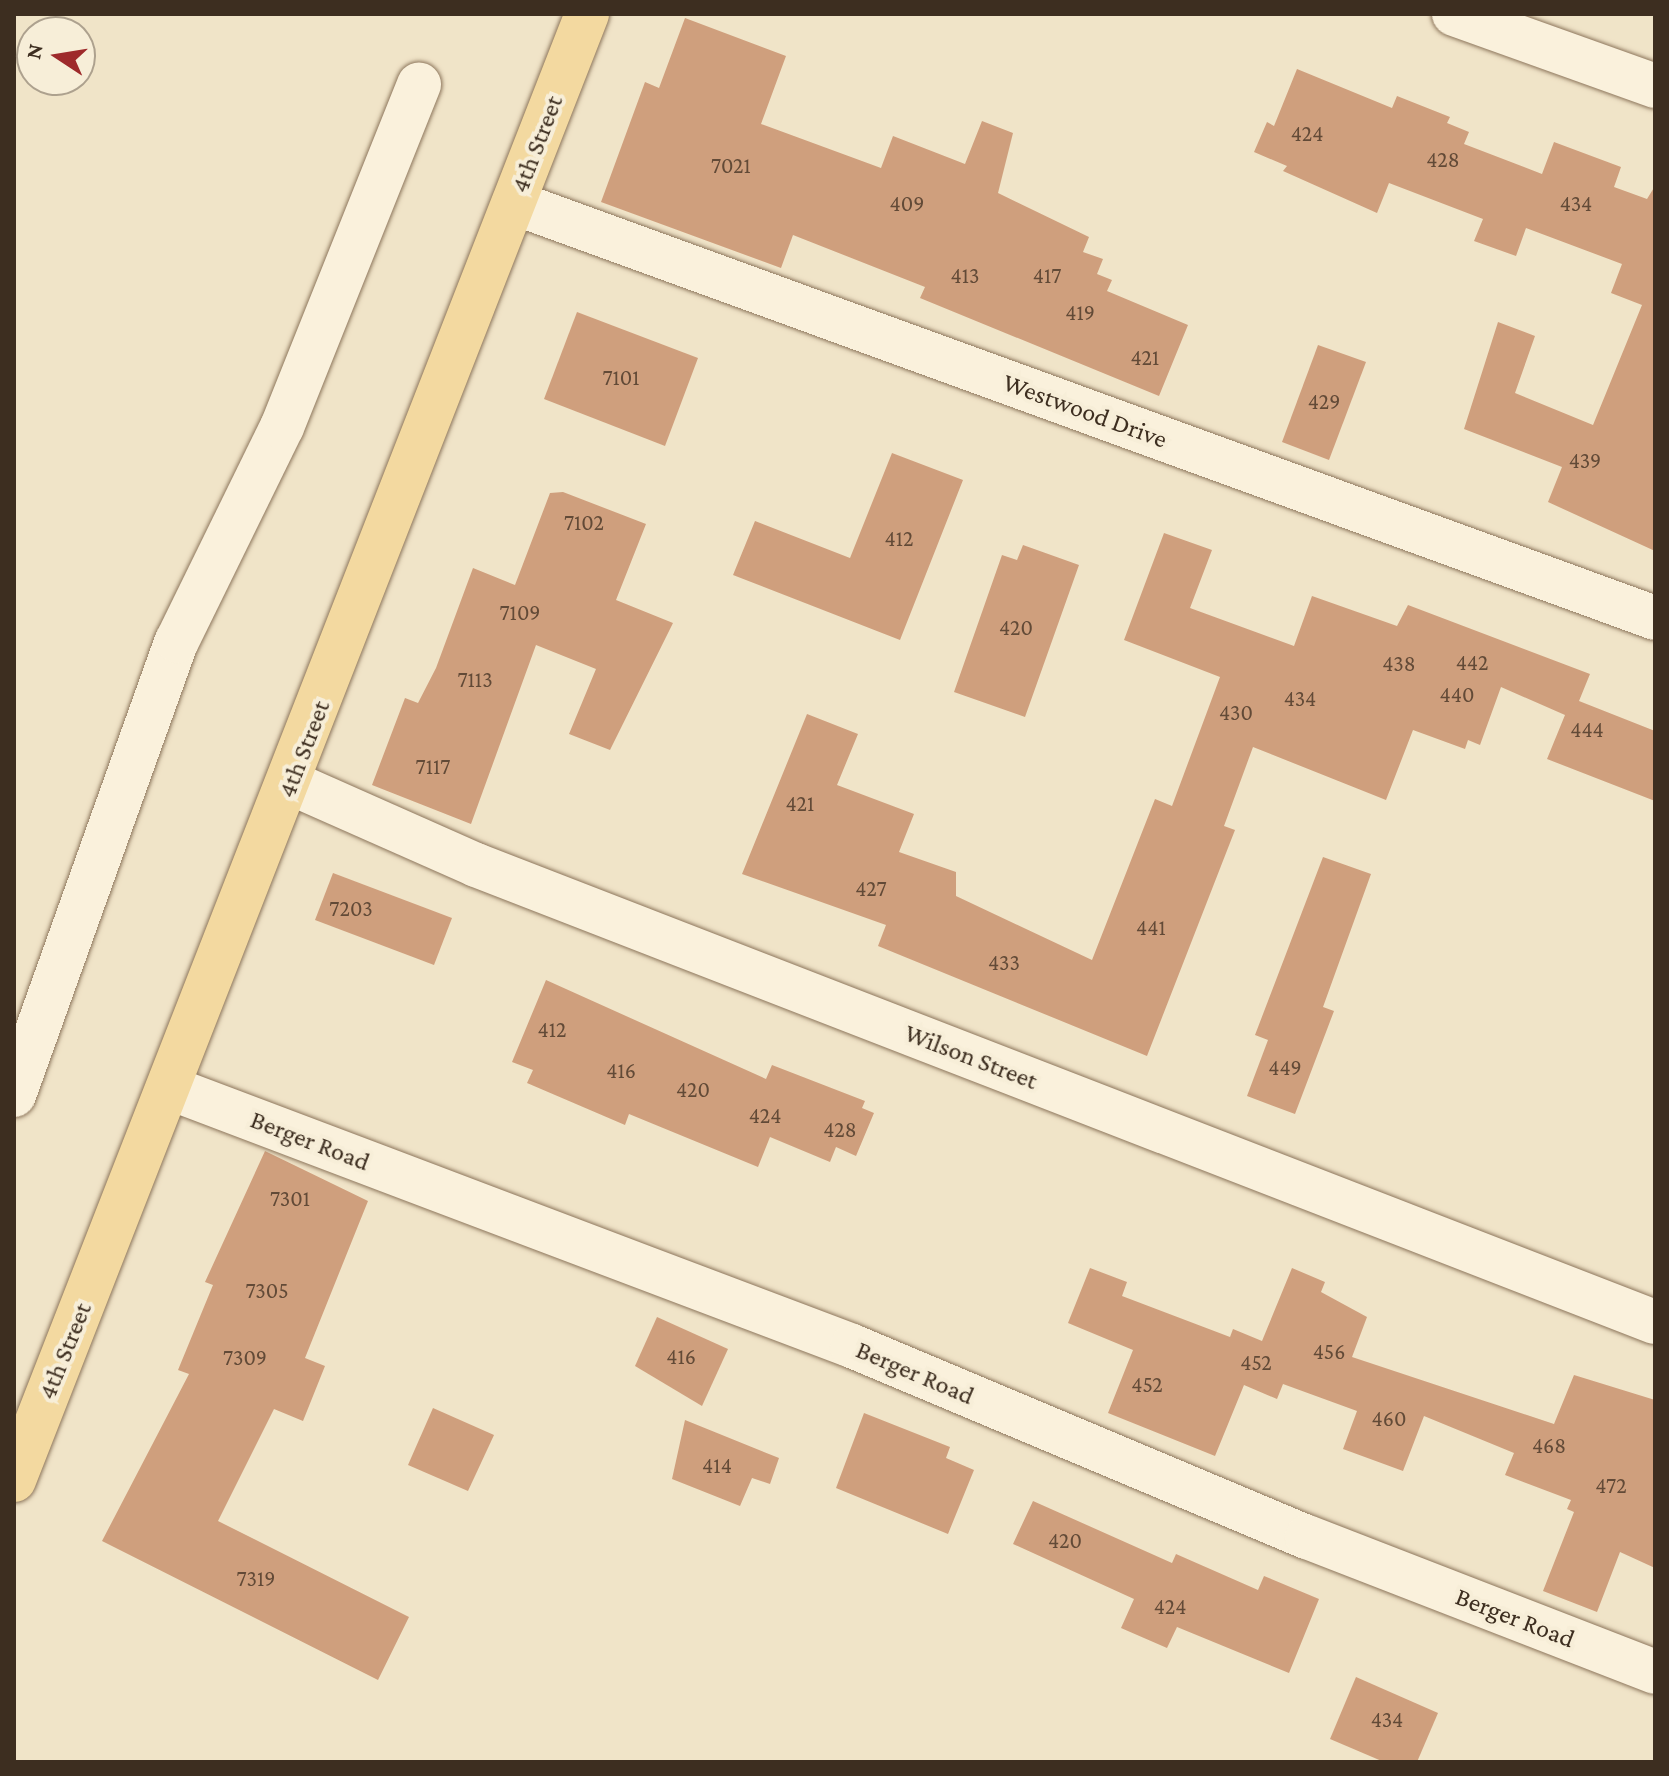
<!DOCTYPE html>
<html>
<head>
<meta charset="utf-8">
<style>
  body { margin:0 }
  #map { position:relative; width:1669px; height:1776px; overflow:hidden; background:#f0e4c8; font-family:"Crimson Pro",serif }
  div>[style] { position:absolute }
  .building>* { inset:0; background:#cf9f7d }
  .roads { filter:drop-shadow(0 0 2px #8d765c) drop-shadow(0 0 2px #8d765c) }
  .minor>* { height:44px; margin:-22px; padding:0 22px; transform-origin:22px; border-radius:22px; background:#faf1dc }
  .major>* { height:44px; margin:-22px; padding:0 22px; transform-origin:22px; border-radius:22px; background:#f3d9a0 }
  span { translate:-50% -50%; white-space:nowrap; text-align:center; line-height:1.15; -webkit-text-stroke:8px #f7eed8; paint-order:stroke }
  .number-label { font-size:22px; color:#624a37 }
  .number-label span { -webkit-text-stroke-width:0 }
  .street-label { font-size:26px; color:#3d2e20 }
  .frame { position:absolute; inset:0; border:16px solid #3d2e20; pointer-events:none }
  .north { position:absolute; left:16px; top:16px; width:80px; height:80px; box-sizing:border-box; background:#f7eed8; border:2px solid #ada18e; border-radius:50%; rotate:282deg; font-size:22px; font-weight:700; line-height:32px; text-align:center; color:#3d2e20 }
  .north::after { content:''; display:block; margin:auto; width:28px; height:36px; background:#9e2a2b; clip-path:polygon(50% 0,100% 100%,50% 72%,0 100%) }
</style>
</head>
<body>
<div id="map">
  <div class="building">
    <i style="clip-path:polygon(685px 18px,786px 56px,761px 124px,881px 168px,893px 136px,965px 164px,982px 121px,1013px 133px,998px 193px,1089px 237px,1083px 252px,1103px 259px,1097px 274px,1112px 280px,1107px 291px,1188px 325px,1159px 396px,920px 298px,925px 287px,793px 235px,781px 268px,601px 202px,645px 82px,659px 88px)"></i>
    <i style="clip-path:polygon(1297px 69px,1392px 108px,1397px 96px,1450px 117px,1447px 123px,1469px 132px,1464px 144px,1542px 174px,1554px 142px,1621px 167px,1614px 187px,1647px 199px,1655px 186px,1655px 551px,1548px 502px,1562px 467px,1464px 429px,1498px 322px,1535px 336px,1515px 393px,1593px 425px,1642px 305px,1611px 293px,1622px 264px,1526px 228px,1516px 256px,1474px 241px,1483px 219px,1389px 183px,1377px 213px,1283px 171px,1287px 166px,1254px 152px,1267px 122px,1274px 126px)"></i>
    <i style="clip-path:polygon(577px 312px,698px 358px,665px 446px,544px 399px)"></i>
    <i style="clip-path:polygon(1318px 345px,1366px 362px,1329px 460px,1282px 442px)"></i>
    <i style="clip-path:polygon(892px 453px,963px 480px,900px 640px,733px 575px,755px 521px,850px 558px)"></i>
    <i style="clip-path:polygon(563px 492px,646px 524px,616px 600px,673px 623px,610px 750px,569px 734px,596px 669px,536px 645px,471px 824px,372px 785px,405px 698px,418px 703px,436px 668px,473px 568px,515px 585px,550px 493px)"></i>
    <i style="clip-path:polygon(1164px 533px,1212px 550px,1190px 608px,1294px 646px,1312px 596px,1397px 626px,1408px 605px,1590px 674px,1579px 701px,1655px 731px,1655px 801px,1547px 759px,1565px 715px,1501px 687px,1480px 745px,1468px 740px,1465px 749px,1413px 730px,1386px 800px,1253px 747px,1224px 826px,1235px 830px,1147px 1056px,878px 946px,886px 925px,742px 874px,807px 714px,858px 734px,837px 785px,914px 814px,899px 852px,956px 872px,956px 896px,1092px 960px,1155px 799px,1172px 806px,1220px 677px,1124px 640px)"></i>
    <i style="clip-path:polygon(1023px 545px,1079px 565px,1025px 717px,954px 692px,1002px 555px,1017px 560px)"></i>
    <i style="clip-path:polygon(1323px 857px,1371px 874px,1323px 1007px,1334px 1011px,1295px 1114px,1247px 1096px,1268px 1040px,1255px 1035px)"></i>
    <i style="clip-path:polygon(333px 873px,452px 918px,434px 965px,315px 920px)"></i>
    <i style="clip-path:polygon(546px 980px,766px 1079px,772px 1065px,865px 1101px,862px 1108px,874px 1113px,856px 1156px,836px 1147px,830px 1162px,770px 1137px,758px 1167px,629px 1114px,625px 1125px,527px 1083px,533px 1070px,512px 1062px)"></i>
    <i style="clip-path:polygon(265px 1151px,368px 1201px,305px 1358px,325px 1366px,303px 1421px,274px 1409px,218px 1521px,409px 1617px,378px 1680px,102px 1541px,189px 1374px,178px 1370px,213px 1285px,205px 1282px)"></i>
    <i style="clip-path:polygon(1090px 1268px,1127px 1282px,1122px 1296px,1230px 1337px,1233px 1329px,1262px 1341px,1292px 1268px,1325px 1282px,1321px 1292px,1367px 1317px,1352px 1357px,1554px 1424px,1574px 1375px,1655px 1400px,1655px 1568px,1620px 1552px,1597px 1612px,1543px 1591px,1574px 1512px,1567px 1509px,1571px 1500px,1505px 1475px,1514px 1453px,1424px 1416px,1403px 1471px,1343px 1449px,1357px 1411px,1283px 1384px,1277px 1399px,1244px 1385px,1215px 1456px,1108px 1413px,1133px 1350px,1068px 1323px)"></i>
    <i style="clip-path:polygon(657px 1317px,728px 1349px,702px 1406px,635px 1366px)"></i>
    <i style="clip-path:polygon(433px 1408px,494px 1435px,468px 1491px,408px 1465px)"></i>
    <i style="clip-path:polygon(864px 1413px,950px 1447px,946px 1458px,974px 1470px,948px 1534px,836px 1488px)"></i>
    <i style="clip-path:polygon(685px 1420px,779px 1458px,770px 1484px,752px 1478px,740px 1506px,672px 1479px)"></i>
    <i style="clip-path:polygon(1033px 1501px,1172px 1563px,1176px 1554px,1258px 1590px,1264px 1576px,1319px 1599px,1289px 1673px,1177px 1627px,1167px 1648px,1121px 1628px,1134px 1599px,1013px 1544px)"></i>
    <i style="clip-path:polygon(1356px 1677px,1438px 1713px,1417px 1762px,1384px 1762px,1330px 1739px)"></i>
  </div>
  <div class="roads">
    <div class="minor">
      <i style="left:1454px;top:14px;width:214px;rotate:19.7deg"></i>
      <i style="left:515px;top:203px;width:1213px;rotate:20deg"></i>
      <i style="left:291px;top:783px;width:202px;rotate:23.9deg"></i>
      <i style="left:476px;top:865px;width:1264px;rotate:21.19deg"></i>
      <i style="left:170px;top:1088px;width:729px;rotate:20.72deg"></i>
      <i style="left:852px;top:1346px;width:493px;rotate:22.8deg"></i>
      <i style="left:1307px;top:1537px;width:373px;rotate:21.2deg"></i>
      <i style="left:14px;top:1095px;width:482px;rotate:-70.3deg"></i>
      <i style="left:177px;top:641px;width:238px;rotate:-63.9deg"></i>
      <i style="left:282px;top:427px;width:369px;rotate:-68.2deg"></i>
    </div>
    <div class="major">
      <i style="left:14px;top:1480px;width:1574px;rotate:-68.65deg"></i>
    </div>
  </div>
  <div class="number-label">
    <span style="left:1307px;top:134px">424</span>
    <span style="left:1443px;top:160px">428</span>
    <span style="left:731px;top:166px">7021</span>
    <span style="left:907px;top:204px">409</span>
    <span style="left:1576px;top:204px">434</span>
    <span style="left:965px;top:276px">413</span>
    <span style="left:1047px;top:276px">417</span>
    <span style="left:1080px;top:313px">419</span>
    <span style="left:1145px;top:358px">421</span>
    <span style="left:621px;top:378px">7101</span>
    <span style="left:1324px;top:402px">429</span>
    <span style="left:1585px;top:461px">439</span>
    <span style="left:584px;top:523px">7102</span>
    <span style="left:899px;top:539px">412</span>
    <span style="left:520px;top:613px">7109</span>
    <span style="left:1016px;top:628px">420</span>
    <span style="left:1472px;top:663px">442</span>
    <span style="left:1399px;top:664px">438</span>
    <span style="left:475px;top:680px">7113</span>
    <span style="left:1457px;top:695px">440</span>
    <span style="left:1300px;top:699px">434</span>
    <span style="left:1236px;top:713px">430</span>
    <span style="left:1587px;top:730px">444</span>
    <span style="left:433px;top:767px">7117</span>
    <span style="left:800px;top:804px">421</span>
    <span style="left:871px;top:889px">427</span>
    <span style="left:351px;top:909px">7203</span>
    <span style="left:1151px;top:928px">441</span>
    <span style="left:1004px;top:963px">433</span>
    <span style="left:552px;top:1030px">412</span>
    <span style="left:1285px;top:1068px">449</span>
    <span style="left:621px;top:1071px">416</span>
    <span style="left:693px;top:1090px">420</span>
    <span style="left:765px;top:1116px">424</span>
    <span style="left:840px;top:1130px">428</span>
    <span style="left:290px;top:1199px">7301</span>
    <span style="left:267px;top:1291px">7305</span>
    <span style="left:1329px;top:1352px">456</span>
    <span style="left:681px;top:1357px">416</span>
    <span style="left:245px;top:1358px">7309</span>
    <span style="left:1256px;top:1363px">452</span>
    <span style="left:1147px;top:1385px">452</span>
    <span style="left:1389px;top:1419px">460</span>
    <span style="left:1549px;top:1446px">468</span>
    <span style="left:717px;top:1466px">414</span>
    <span style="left:1611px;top:1486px">472</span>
    <span style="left:1065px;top:1541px">420</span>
    <span style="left:256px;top:1579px">7319</span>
    <span style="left:1170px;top:1607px">424</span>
    <span style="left:1387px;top:1720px">434</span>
  </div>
  <div class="street-label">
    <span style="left:537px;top:144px;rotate:-69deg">4th Street</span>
    <span style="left:1085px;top:411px;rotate:20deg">Westwood Drive</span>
    <span style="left:304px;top:749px;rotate:-69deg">4th Street</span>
    <span style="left:971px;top:1057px;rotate:21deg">Wilson Street</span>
    <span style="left:310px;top:1141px;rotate:21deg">Berger Road</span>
    <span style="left:65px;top:1351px;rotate:-68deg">4th Street</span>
    <span style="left:915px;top:1373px;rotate:23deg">Berger Road</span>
    <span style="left:1515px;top:1618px;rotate:21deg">Berger Road</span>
  </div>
  <div class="frame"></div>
  <div class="north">N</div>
</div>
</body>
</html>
